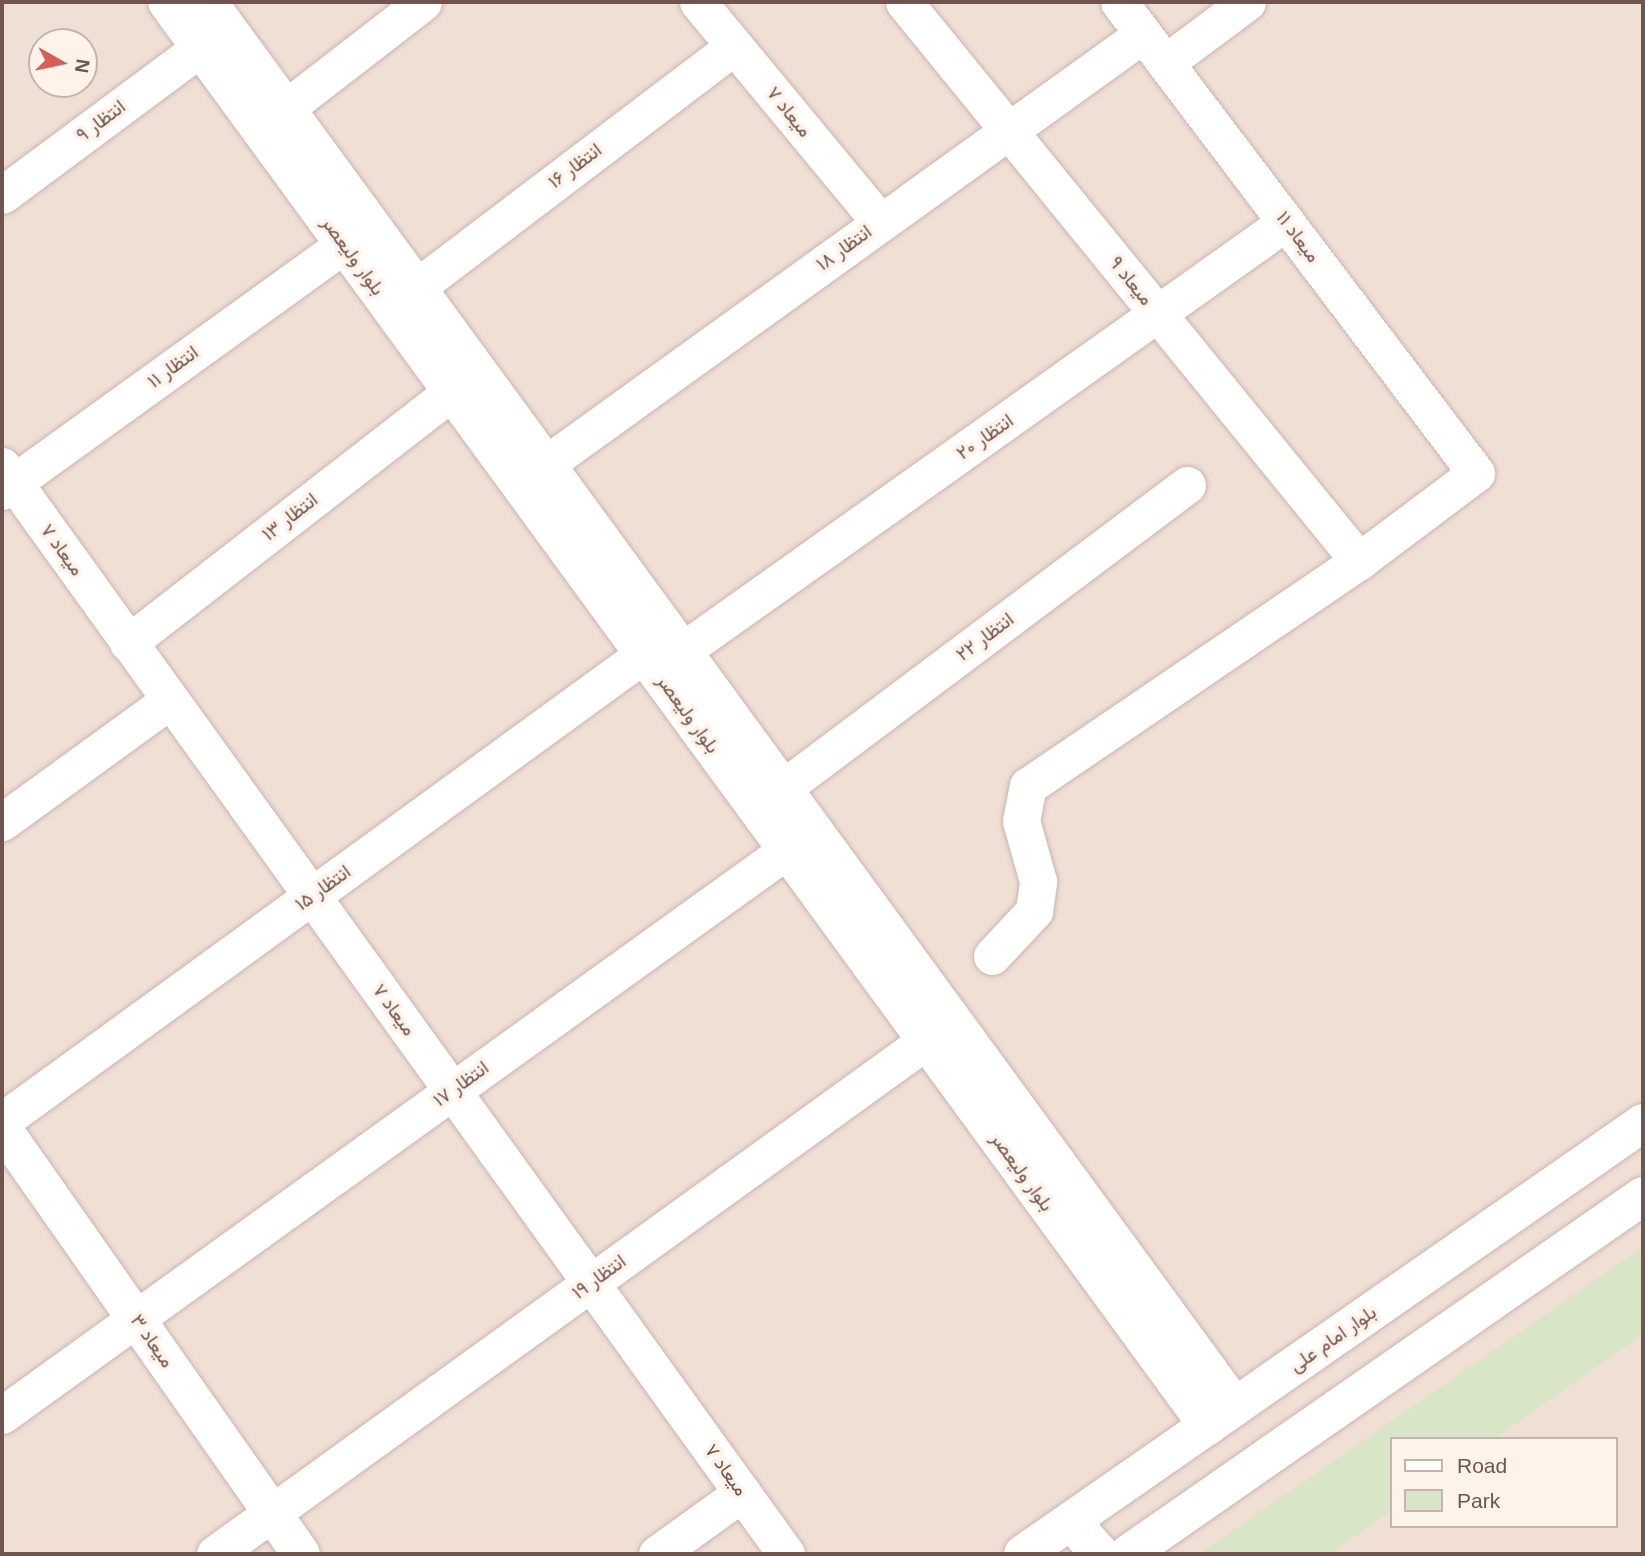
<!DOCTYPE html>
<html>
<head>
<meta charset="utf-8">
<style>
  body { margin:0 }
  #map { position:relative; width:1645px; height:1556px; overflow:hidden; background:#faeee5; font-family:Arial,Vazirmatn,sans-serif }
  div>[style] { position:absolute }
  .residential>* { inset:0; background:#f0dfd5 }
  .green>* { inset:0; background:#d8e5c6 }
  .roads { filter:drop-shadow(0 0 2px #cab5ad) drop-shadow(0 0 2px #cab5ad) }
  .minor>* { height:37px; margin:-18.5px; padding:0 18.5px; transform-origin:18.5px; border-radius:18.5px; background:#fff }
  .tertiary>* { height:38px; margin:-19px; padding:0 19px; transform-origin:19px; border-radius:19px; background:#fff }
  .secondary>* { height:38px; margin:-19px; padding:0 19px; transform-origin:19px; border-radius:19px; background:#fff }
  span { translate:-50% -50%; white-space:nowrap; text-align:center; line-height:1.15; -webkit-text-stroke:7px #fdf3eb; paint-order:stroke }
  .street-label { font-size:19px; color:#70544d }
  .frame { position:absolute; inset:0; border:4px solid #70544d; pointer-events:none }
  .legend { position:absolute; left:1390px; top:1437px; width:228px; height:91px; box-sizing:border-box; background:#fdf3eb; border:2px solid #c5b3ac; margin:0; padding:9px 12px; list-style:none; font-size:21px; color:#70544d }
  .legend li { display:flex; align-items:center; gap:14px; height:35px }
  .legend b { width:35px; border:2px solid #c5b3ac }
  .north { position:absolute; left:28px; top:28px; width:70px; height:70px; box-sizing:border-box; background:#fdf3eb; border:2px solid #c5b3ac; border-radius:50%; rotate:99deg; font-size:19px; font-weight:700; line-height:28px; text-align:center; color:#70544d }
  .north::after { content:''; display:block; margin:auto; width:24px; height:32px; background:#d65e58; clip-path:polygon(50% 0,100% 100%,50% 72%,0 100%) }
</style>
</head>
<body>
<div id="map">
  <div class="residential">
    <i style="clip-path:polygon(evenodd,2px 2px,1643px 2px,1643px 1554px,2px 1554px,2px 2px,42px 42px,84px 42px,84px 84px,42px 84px,42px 42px,2px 2px,1391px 1439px,1615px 1439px,1615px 1526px,1391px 1526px,1391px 1439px)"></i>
  </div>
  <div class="green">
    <i style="clip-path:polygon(1643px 1247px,1643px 1334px,1494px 1439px,1391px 1439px,1391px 1511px,1330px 1554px,1199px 1554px)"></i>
  </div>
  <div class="roads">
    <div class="minor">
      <i style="left:698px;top:2px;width:286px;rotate:50.4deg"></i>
      <i style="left:904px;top:2px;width:721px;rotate:50.86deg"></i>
      <i style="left:1165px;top:63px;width:102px;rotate:-36.6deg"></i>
      <i style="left:286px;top:108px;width:173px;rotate:-37.7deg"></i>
      <i style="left:2px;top:195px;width:248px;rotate:-36.6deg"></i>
      <i style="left:417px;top:287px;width:398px;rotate:-37.2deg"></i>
      <i style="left:546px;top:464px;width:736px;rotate:-35.76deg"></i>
      <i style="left:2px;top:466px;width:1341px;rotate:54.22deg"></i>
      <i style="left:2px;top:491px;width:422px;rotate:-35.8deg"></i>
      <i style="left:128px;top:643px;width:410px;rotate:-37.8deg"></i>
      <i style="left:682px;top:651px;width:741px;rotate:-35.38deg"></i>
      <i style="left:783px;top:788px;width:505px;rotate:-36.87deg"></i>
      <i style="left:2px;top:822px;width:208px;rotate:-36deg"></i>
      <i style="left:992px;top:956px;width:62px;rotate:-47deg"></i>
      <i style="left:1034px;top:911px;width:30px;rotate:-82deg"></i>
      <i style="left:1038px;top:881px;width:62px;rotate:-105.8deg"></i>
      <i style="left:1021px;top:821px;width:36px;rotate:-79deg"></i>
      <i style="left:1028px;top:786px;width:400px;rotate:-34.2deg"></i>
      <i style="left:1359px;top:561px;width:146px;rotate:-36.9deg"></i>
      <i style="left:1476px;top:473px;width:591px;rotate:-127.16deg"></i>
      <i style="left:2px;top:1121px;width:794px;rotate:-36.03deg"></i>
      <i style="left:2px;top:1415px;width:967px;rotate:-35.74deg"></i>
      <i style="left:215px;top:1554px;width:877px;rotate:-35.81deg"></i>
      <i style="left:657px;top:1554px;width:105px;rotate:-35.7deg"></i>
    </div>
    <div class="tertiary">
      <i style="left:167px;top:2px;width:1764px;rotate:53.83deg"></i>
      <i style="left:208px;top:2px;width:1740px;rotate:53.83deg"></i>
      <i style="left:2px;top:1128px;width:520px;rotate:54.94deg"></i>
    </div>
    <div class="secondary">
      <i style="left:1077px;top:1517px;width:20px;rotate:70deg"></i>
      <i style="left:1084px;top:1536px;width:24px;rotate:48deg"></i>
      <i style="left:1023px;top:1554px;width:755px;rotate:-34.81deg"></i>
      <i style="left:1128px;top:1554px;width:627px;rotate:-34.8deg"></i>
    </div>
  </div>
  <div class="street-label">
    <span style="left:789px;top:112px;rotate:51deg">میعاد ۷</span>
    <span style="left:101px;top:121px;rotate:-37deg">انتظار ۹</span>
    <span style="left:575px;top:166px;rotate:-37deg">انتظار ۱۶</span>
    <span style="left:1298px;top:237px;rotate:53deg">میعاد ۱۱</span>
    <span style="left:844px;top:248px;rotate:-36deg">انتظار ۱۸</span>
    <span style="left:353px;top:256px;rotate:54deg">بلوار ولیعصر</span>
    <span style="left:1131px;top:281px;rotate:51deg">میعاد ۹</span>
    <span style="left:173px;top:367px;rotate:-36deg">انتظار ۱۱</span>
    <span style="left:985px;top:437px;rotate:-35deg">انتظار ۲۰</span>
    <span style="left:290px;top:517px;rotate:-38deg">انتظار ۱۳</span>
    <span style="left:62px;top:550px;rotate:54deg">میعاد ۷</span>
    <span style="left:985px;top:637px;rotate:-37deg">انتظار ۲۲</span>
    <span style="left:688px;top:714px;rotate:54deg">بلوار ولیعصر</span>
    <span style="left:323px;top:888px;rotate:-36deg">انتظار ۱۵</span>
    <span style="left:394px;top:1010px;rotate:54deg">میعاد ۷</span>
    <span style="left:461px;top:1084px;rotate:-36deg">انتظار ۱۷</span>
    <span style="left:1022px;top:1172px;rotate:54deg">بلوار ولیعصر</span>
    <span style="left:599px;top:1277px;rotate:-36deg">انتظار ۱۹</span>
    <span style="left:1333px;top:1339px;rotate:-35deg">بلوار امام علی</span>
    <span style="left:152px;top:1341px;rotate:55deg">میعاد ۳</span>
    <span style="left:726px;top:1470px;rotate:54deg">میعاد ۷</span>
  </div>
  <div class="frame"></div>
  <ul class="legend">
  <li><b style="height:9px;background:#fff"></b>Road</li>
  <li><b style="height:19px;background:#d8e5c6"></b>Park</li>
  </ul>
  <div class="north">N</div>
</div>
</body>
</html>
